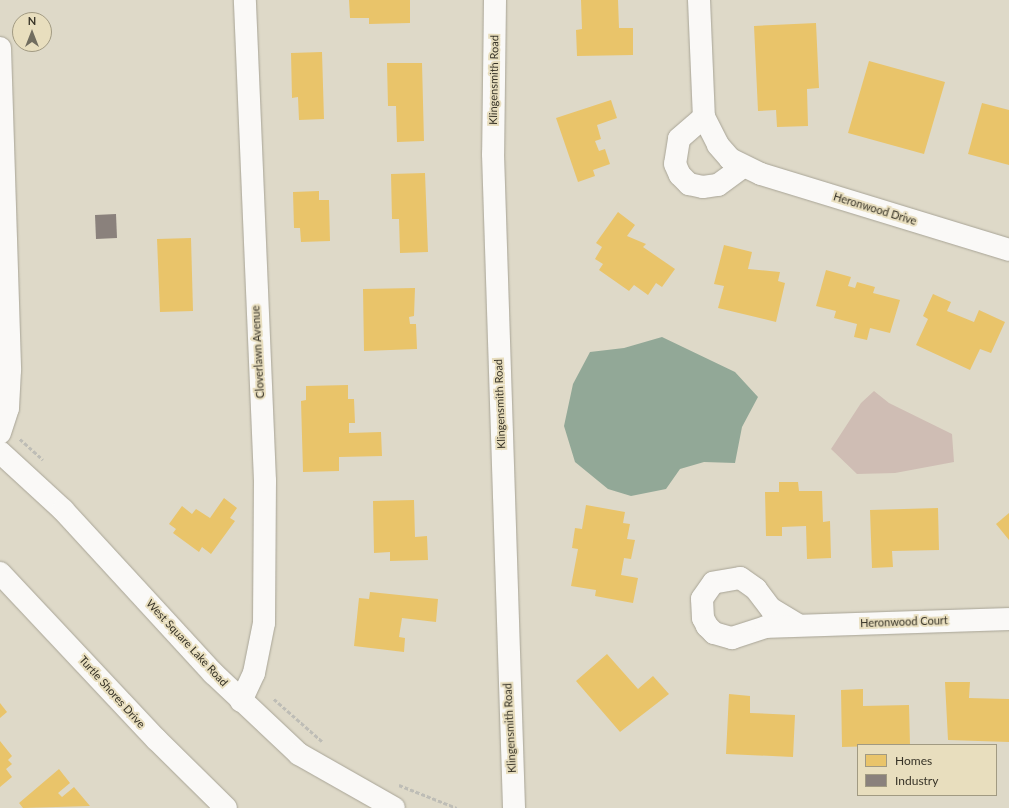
<!DOCTYPE html>
<html>
<head>
<meta charset="utf-8">
<style>
  body { margin:0 }
  #map { position:relative; width:1009px; height:808px; overflow:hidden; background:#ded9c8; font-family:Lato,sans-serif }
  div>[style] { position:absolute }
  .green>* { inset:0; background:#cfbdb4 }
  .water>* { inset:0; background:#92a897 }
  .homes>* { inset:0; background:#e9c46a }
  .industry>* { inset:0; background:#8a817c }
  .path>* { height:2.5px; margin-top:-1.25px; transform-origin:0; background:repeating-linear-gradient(90deg,#bebdb6 0 4px,transparent 0 6px) }
  .roads { filter:drop-shadow(0 0 1px #a8a496) drop-shadow(0 0 1px #a8a496) }
  .minor>* { height:22px; margin:-11px; padding:0 11px; transform-origin:11px; border-radius:11px; background:#faf9f7 }
  .tertiary>* { height:22px; margin:-11px; padding:0 11px; transform-origin:11px; border-radius:11px; background:#faf9f7 }
  span { translate:-50% -50%; white-space:nowrap; text-align:center; line-height:1.15; -webkit-text-stroke:4px #e8debe; paint-order:stroke }
  .street-label { font-size:11px; color:#373327 }
  .legend { position:absolute; left:857px; top:744px; width:140px; height:52px; box-sizing:border-box; background:#e8debe; border:1px solid #a19a82; margin:0; padding:5px 7px; list-style:none; font-size:12px; color:#373327 }
  .legend li { display:flex; align-items:center; gap:8px; height:20px }
  .legend b { width:20px; border:1px solid #a19a82 }
  .north { position:absolute; left:12px; top:12px; width:40px; height:40px; box-sizing:border-box; background:#e8debe; border:1px solid #a19a82; border-radius:50%; rotate:0deg; font-size:11px; font-weight:700; line-height:16px; text-align:center; color:#373327 }
  .north::after { content:''; display:block; margin:auto; width:14px; height:18px; background:#716d5f; clip-path:polygon(50% 0,100% 100%,50% 72%,0 100%) }
</style>
</head>
<body>
<div id="map">
  <div class="green">
    <i style="clip-path:polygon(874px 391px,889px 403px,952px 434px,954px 462px,895px 473px,857px 474px,831px 449px,861px 403px)"></i>
  </div>
  <div class="water">
    <i style="clip-path:polygon(662px 337px,735px 372px,758px 397px,742px 427px,735px 463px,704px 462px,680px 469px,666px 489px,631px 496px,608px 489px,575px 462px,564px 426px,573px 384px,590px 352px,624px 348px)"></i>
  </div>
  <div class="homes">
    <i style="clip-path:polygon(349px 0,410px 0,410px 23px,369px 24px,369px 18px,350px 18px)"></i>
    <i style="clip-path:polygon(581px 0,618px 0,619px 28px,633px 28px,633px 55px,577px 56px,576px 30px,582px 29px)"></i>
    <i style="clip-path:polygon(816px 23px,819px 88px,807px 89px,808px 126px,777px 127px,776px 110px,758px 111px,754px 26px)"></i>
    <i style="clip-path:polygon(322px 52px,324px 119px,299px 120px,298px 97px,292px 98px,291px 53px)"></i>
    <i style="clip-path:polygon(869px 61px,945px 82px,924px 154px,848px 133px)"></i>
    <i style="clip-path:polygon(387px 63px,422px 63px,424px 141px,397px 142px,396px 106px,388px 106px)"></i>
    <i style="clip-path:polygon(611px 100px,617px 118px,597px 125px,601px 139px,595px 141px,599px 151px,605px 149px,610px 164px,593px 170px,595px 176px,578px 182px,556px 118px)"></i>
    <i style="clip-path:polygon(982px 103px,1009px 110px,1009px 165px,968px 154px)"></i>
    <i style="clip-path:polygon(425px 173px,428px 252px,400px 253px,399px 219px,392px 219px,391px 174px)"></i>
    <i style="clip-path:polygon(319px 191px,319px 200px,329px 200px,330px 241px,301px 242px,300px 228px,294px 228px,293px 192px)"></i>
    <i style="clip-path:polygon(618px 212px,635px 225px,627px 236px,646px 244px,643px 247px,675px 269px,662px 287px,656px 283px,648px 295px,634px 285px,629px 291px,599px 270px,603px 264px,595px 259px,602px 247px,596px 243px)"></i>
    <i style="clip-path:polygon(191px 238px,193px 311px,160px 312px,157px 239px)"></i>
    <i style="clip-path:polygon(724px 245px,752px 252px,748px 269px,780px 272px,778px 281px,785px 283px,776px 322px,718px 308px,724px 286px,714px 284px)"></i>
    <i style="clip-path:polygon(826px 270px,851px 277px,848px 286px,855px 288px,857px 282px,875px 287px,873px 293px,900px 300px,890px 333px,870px 328px,867px 340px,854px 337px,857px 324px,834px 318px,836px 311px,816px 306px)"></i>
    <i style="clip-path:polygon(415px 288px,414px 316px,409px 317px,410px 324px,416px 324px,417px 349px,364px 351px,363px 289px)"></i>
    <i style="clip-path:polygon(933px 294px,951px 302px,947px 311px,974px 322px,979px 310px,1005px 322px,991px 353px,980px 349px,970px 370px,916px 345px,928px 319px,923px 316px)"></i>
    <i style="clip-path:polygon(348px 385px,348px 399px,354px 399px,355px 423px,349px 423px,349px 433px,381px 432px,382px 456px,339px 457px,339px 471px,303px 472px,301px 401px,306px 400px,306px 386px)"></i>
    <i style="clip-path:polygon(779px 482px,798px 482px,799px 491px,822px 491px,823px 522px,830px 521px,831px 558px,807px 559px,806px 526px,782px 527px,782px 536px,766px 536px,765px 492px,779px 492px)"></i>
    <i style="clip-path:polygon(224px 498px,237px 508px,230px 518px,235px 521px,211px 554px,202px 547px,199px 552px,173px 533px,176px 529px,169px 524px,182px 506px,192px 514px,196px 509px,210px 518px)"></i>
    <i style="clip-path:polygon(414px 500px,415px 537px,427px 536px,428px 560px,390px 561px,390px 552px,374px 553px,373px 501px)"></i>
    <i style="clip-path:polygon(586px 505px,625px 512px,623px 523px,630px 524px,627px 539px,635px 540px,631px 559px,624px 558px,621px 575px,638px 578px,633px 603px,595px 596px,596px 590px,571px 586px,578px 549px,572px 548px,575px 528px,582px 529px)"></i>
    <i style="clip-path:polygon(938px 508px,939px 550px,892px 551px,893px 567px,872px 568px,870px 510px)"></i>
    <i style="clip-path:polygon(1009px 513px,1009px 540px,996px 524px)"></i>
    <i style="clip-path:polygon(370px 592px,438px 599px,436px 622px,402px 618px,399px 637px,405px 638px,404px 652px,354px 646px,359px 598px,369px 599px)"></i>
    <i style="clip-path:polygon(607px 654px,638px 689px,653px 676px,669px 694px,620px 732px,576px 681px)"></i>
    <i style="clip-path:polygon(945px 682px,970px 682px,969px 698px,1009px 699px,1009px 742px,948px 740px)"></i>
    <i style="clip-path:polygon(863px 689px,863px 706px,909px 705px,910px 745px,842px 747px,841px 690px)"></i>
    <i style="clip-path:polygon(729px 694px,750px 696px,750px 713px,795px 715px,793px 757px,726px 754px)"></i>
    <i style="clip-path:polygon(0 703px,7px 712px,0 718px)"></i>
    <i style="clip-path:polygon(0 741px,12px 756px,8px 760px,12px 764px,6px 769px,12px 777px,0 787px)"></i>
    <i style="clip-path:polygon(59px 769px,70px 783px,58px 793px,62px 797px,74px 787px,90px 806px,23px 808px,19px 803px)"></i>
  </div>
  <div class="industry">
    <i style="clip-path:polygon(116px 214px,117px 238px,96px 239px,95px 215px)"></i>
  </div>
  <div class="path">
    <i style="left:20px;top:439px;width:31px;rotate:42deg"></i>
    <i style="left:274px;top:699px;width:65px;rotate:41.3deg"></i>
    <i style="left:399px;top:785px;width:62px;rotate:21.6deg"></i>
  </div>
  <div class="roads">
    <div class="minor">
      <i style="left:495px;top:0;width:154px;rotate:90.7deg"></i>
      <i style="left:493px;top:154px;width:654px;rotate:88.16deg"></i>
      <i style="left:699px;top:0;width:117px;rotate:87.6deg"></i>
      <i style="left:704px;top:117px;width:31px;rotate:63deg"></i>
      <i style="left:718px;top:145px;width:18px;rotate:49deg"></i>
      <i style="left:730px;top:159px;width:34px;rotate:26deg"></i>
      <i style="left:761px;top:174px;width:259px;rotate:17deg"></i>
      <i style="left:0;top:48px;width:322px;rotate:88.2deg"></i>
      <i style="left:10px;top:370px;width:38px;rotate:93deg"></i>
      <i style="left:8px;top:408px;width:26px;rotate:108deg"></i>
      <i style="left:704px;top:117px;width:33px;rotate:139deg"></i>
      <i style="left:679px;top:139px;width:25px;rotate:99deg"></i>
      <i style="left:675px;top:164px;width:12px;rotate:66deg"></i>
      <i style="left:680px;top:175px;width:13px;rotate:45deg"></i>
      <i style="left:689px;top:184px;width:14px;rotate:12deg"></i>
      <i style="left:703px;top:187px;width:15px;rotate:-8deg"></i>
      <i style="left:718px;top:185px;width:29px;rotate:-36deg"></i>
      <i style="left:0;top:573px;width:228px;rotate:46.8deg"></i>
      <i style="left:156px;top:739px;width:98px;rotate:44.6deg"></i>
      <i style="left:798px;top:625px;width:31px;rotate:-149deg"></i>
      <i style="left:771px;top:609px;width:25px;rotate:-127deg"></i>
      <i style="left:756px;top:589px;width:19px;rotate:-145deg"></i>
      <i style="left:740px;top:578px;width:27px;rotate:170deg"></i>
      <i style="left:713px;top:583px;width:19px;rotate:125deg"></i>
      <i style="left:702px;top:599px;width:19px;rotate:87deg"></i>
      <i style="left:703px;top:618px;width:9px;rotate:63deg"></i>
      <i style="left:707px;top:626px;width:10px;rotate:45deg"></i>
      <i style="left:714px;top:633px;width:19px;rotate:16deg"></i>
      <i style="left:732px;top:638px;width:36px;rotate:-18deg"></i>
      <i style="left:766px;top:627px;width:243px;rotate:-1.9deg"></i>
      <i style="left:241px;top:701px;width:31px;rotate:-65deg"></i>
      <i style="left:254px;top:673px;width:51px;rotate:-78.7deg"></i>
      <i style="left:264px;top:623px;width:142px;rotate:-89.6deg"></i>
      <i style="left:265px;top:481px;width:481px;rotate:-92.4deg"></i>
    </div>
    <div class="tertiary">
      <i style="left:0;top:452px;width:86px;rotate:42.6deg"></i>
      <i style="left:63px;top:510px;width:222px;rotate:47.4deg"></i>
      <i style="left:213px;top:673px;width:118px;rotate:43.3deg"></i>
      <i style="left:299px;top:754px;width:109px;rotate:29.6deg"></i>
    </div>
  </div>
  <div class="street-label">
    <span style="left:494px;top:80px;rotate:-89deg">Klingensmith Road</span>
    <span style="left:875px;top:209px;rotate:17deg">Heronwood Drive</span>
    <span style="left:258px;top:352px;rotate:-93deg">Cloverlawn Avenue</span>
    <span style="left:500px;top:404px;rotate:-92deg">Klingensmith Road</span>
    <span style="left:904px;top:622px;rotate:-2deg">Heronwood Court</span>
    <span style="left:187px;top:643px;rotate:47deg">West Square Lake Road</span>
    <span style="left:112px;top:692px;rotate:48deg">Turtle Shores Drive</span>
    <span style="left:510px;top:728px;rotate:-93deg">Klingensmith Road</span>
  </div>
  <ul class="legend">
  <li><b style="height:11px;background:#e9c46a"></b>Homes</li>
  <li><b style="height:11px;background:#8a817c"></b>Industry</li>
  </ul>
  <div class="north">N</div>
</div>
</body>
</html>
